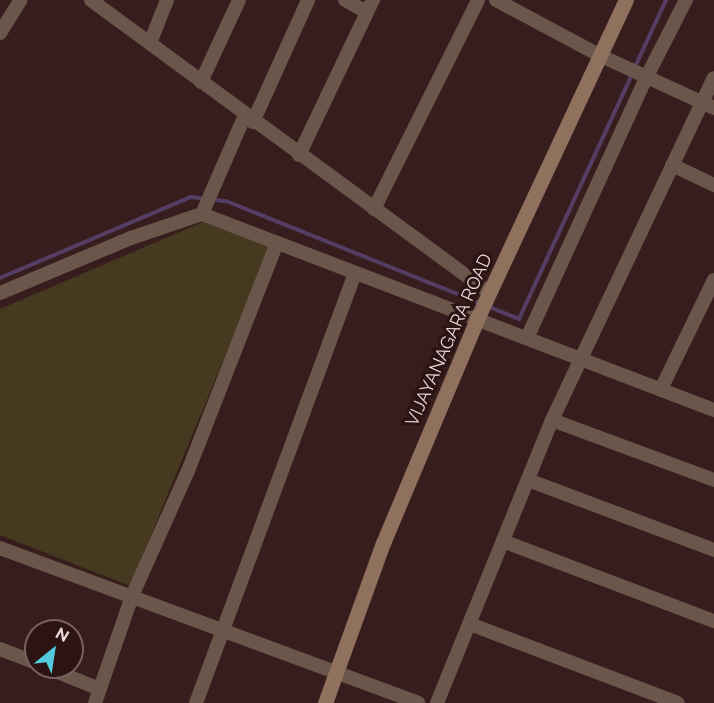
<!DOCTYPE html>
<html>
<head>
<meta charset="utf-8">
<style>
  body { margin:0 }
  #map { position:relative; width:714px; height:703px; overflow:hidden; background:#371d1d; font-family:Raleway,sans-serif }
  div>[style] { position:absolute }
  .green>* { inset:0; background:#453a20 }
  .stream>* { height:4px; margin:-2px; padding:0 2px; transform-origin:2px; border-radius:2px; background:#553d64 }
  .street>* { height:14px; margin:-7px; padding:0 7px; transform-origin:7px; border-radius:7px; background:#6a564a }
  .secondary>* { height:15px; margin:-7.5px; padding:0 7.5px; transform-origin:7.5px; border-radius:7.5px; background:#90715e }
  span { translate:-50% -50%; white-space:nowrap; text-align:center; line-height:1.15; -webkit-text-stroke:6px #2c1314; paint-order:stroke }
  .street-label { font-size:18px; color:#ead8d7 }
  .north { position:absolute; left:24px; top:619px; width:60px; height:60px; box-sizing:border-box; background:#2c1314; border:2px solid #786262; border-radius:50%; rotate:30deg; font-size:16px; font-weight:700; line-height:24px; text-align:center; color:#ead8d7 }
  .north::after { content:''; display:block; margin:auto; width:21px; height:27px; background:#54cadd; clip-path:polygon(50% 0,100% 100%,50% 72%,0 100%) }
</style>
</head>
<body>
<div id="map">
  <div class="green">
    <i style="clip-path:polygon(203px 222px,270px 247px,130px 586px,0 535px,0 309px)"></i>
  </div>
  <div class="stream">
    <i style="left:635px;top:67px;width:74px;rotate:-65.2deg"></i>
    <i style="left:0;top:278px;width:207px;rotate:-23deg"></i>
    <i style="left:191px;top:197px;width:35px;rotate:7deg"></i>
    <i style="left:226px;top:201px;width:274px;rotate:21.9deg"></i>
    <i style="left:487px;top:306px;width:35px;rotate:22deg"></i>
    <i style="left:519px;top:319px;width:270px;rotate:-65.2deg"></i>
  </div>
  <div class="street">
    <i style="left:91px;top:0;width:495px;rotate:36.3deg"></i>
    <i style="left:345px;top:0;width:25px;rotate:29deg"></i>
    <i style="left:496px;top:0;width:117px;rotate:28.1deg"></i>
    <i style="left:599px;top:55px;width:127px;rotate:24.7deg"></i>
    <i style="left:0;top:33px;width:39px;rotate:-58deg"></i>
    <i style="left:150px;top:43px;width:46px;rotate:-68.4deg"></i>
    <i style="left:201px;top:82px;width:90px;rotate:-65.1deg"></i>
    <i style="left:253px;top:122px;width:134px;rotate:-65.7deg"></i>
    <i style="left:299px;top:155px;width:172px;rotate:-64.5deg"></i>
    <i style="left:672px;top:165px;width:47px;rotate:25.5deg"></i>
    <i style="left:374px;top:209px;width:233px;rotate:-63.5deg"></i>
    <i style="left:202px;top:214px;width:108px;rotate:-66.5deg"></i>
    <i style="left:0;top:293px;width:142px;rotate:-22.8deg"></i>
    <i style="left:131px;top:238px;width:75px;rotate:-18.7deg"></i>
    <i style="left:202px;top:214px;width:548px;rotate:20.95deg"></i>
    <i style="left:527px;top:338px;width:286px;rotate:-65.4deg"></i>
    <i style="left:646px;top:78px;width:88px;rotate:-62.9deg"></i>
    <i style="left:661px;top:389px;width:121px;rotate:-64.1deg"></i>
    <i style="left:552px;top:420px;width:173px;rotate:20.3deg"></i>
    <i style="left:528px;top:480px;width:199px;rotate:20.6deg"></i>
    <i style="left:503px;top:541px;width:226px;rotate:20.8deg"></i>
    <i style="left:0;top:548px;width:446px;rotate:20.3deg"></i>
    <i style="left:470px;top:624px;width:222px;rotate:20.8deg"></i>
    <i style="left:0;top:649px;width:39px;rotate:21deg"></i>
    <i style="left:45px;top:667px;width:59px;rotate:21.8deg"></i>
    <i style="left:95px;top:703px;width:113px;rotate:-70.9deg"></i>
    <i style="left:132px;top:596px;width:137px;rotate:-65.9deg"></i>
    <i style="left:188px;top:471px;width:245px;rotate:-68.7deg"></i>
    <i style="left:196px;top:703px;width:458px;rotate:-69.7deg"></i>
    <i style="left:437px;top:703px;width:305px;rotate:-67.9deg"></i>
    <i style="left:552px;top:420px;width:378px;rotate:-64.7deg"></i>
  </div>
  <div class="secondary">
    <i style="left:325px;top:703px;width:170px;rotate:-70.1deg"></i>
    <i style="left:383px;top:543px;width:243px;rotate:-67.2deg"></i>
    <i style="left:477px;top:319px;width:352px;rotate:-65deg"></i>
  </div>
  <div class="street-label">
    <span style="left:449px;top:340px;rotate:-66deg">VIJAYANAGARA ROAD</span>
  </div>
  <div class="north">N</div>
</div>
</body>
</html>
